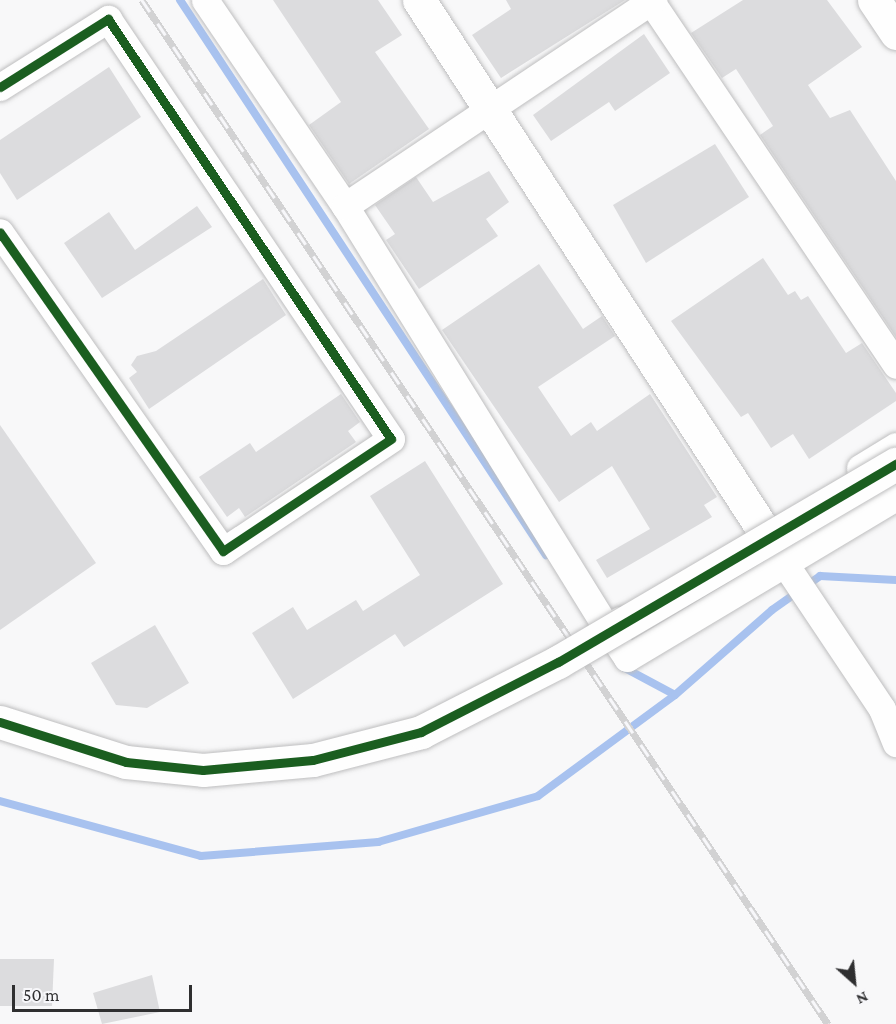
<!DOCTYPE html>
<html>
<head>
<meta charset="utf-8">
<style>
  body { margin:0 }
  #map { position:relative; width:896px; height:1024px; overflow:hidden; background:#f8f8f9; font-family:"Crimson Pro",serif }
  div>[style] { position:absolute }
  .stream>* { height:8px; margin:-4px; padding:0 4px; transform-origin:4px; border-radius:4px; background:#a8c2ef }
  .building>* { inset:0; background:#dcdcde }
  .roads { filter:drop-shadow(0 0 2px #bebebf) drop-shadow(0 0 2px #bebebf) }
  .minor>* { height:27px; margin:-13.5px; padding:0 13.5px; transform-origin:13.5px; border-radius:13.5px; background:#fefefe }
  .tertiary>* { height:33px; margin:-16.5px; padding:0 16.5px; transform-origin:16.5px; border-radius:16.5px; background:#fefefe }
  .rail>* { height:7px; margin-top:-3.5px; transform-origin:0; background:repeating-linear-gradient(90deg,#f7f7fa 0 14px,#d2d2d3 0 28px); box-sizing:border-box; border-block:2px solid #d2d2d3 }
  .bridges { filter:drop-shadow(0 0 2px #bebebf) drop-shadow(0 0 2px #bebebf) }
  .tertiary-bridge>* { height:33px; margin:-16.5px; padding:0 16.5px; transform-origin:16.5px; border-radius:16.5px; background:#fefefe }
  .cycleway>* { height:9px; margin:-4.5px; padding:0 4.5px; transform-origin:4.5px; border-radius:4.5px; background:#1b5e20 }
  span { translate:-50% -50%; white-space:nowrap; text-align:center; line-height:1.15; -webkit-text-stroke:6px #f7f7fa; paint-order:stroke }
  .north { position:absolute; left:824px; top:952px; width:60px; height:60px; -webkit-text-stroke:4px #f7f7fa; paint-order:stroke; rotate:153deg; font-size:16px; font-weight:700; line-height:24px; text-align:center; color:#2f2f30 }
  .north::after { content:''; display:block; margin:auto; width:21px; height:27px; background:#2f2f30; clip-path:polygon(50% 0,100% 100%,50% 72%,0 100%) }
  .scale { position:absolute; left:12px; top:985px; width:180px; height:27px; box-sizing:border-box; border:3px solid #2f2f30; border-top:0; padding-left:8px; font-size:18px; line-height:21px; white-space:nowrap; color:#2f2f30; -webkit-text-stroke:4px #f7f7fa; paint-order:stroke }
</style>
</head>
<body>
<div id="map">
  <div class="stream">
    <i style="left:180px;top:0;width:665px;rotate:56.6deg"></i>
    <i style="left:621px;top:666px;width:61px;rotate:28.2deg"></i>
    <i style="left:0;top:801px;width:208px;rotate:15.3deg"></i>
    <i style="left:201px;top:856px;width:178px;rotate:-4.5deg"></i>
    <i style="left:378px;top:842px;width:166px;rotate:-16deg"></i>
    <i style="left:538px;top:796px;width:170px;rotate:-36.4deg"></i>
    <i style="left:675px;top:695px;width:129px;rotate:-41.2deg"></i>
    <i style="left:772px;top:610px;width:59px;rotate:-35.3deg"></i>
    <i style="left:820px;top:576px;width:76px;rotate:3deg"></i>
  </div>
  <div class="building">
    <i style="clip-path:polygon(273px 0,378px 0,402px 35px,375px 52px,429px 129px,349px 184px,309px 125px,341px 102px)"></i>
    <i style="clip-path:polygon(506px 0,625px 0,501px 78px,472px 35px,511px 9px)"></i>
    <i style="clip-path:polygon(743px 0,827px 0,862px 47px,808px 85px,830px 118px,850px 110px,896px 181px,896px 337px,760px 135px,773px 126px,736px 69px,722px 78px,691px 33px)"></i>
    <i style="clip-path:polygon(644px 34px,670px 73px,615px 111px,609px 102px,551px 141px,533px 115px)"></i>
    <i style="clip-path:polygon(109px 67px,141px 117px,17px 200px,0 173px,0 140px)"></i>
    <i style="clip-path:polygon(715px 144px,749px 197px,646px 263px,613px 205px)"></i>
    <i style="clip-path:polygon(489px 171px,509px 202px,486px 219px,498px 236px,419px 289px,386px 240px,395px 234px,375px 205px,416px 177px,433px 202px)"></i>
    <i style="clip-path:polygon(197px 206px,212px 227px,102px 298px,64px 243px,109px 212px,135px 250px)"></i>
    <i style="clip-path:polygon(763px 258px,788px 295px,795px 291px,801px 300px,808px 296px,846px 353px,862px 343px,896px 393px,896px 401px,809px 459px,793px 434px,771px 448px,748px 413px,741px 417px,671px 321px)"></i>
    <i style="clip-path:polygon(539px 264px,583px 329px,602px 316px,615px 336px,538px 387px,571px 436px,591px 422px,597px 431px,650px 394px,717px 497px,704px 505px,712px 517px,607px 578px,596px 560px,650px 529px,612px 466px,559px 502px,442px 330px)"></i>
    <i style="clip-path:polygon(263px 279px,286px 315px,149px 409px,129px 378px,137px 372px,131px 365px,137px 356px,156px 351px)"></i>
    <i style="clip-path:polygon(341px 394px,360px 422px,348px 431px,356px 442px,245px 517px,239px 508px,227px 517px,199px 477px,250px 443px,256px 452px)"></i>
    <i style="clip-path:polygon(0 425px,96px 563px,0 630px)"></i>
    <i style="clip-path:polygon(425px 461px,503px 584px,404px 647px,395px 634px,293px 699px,252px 633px,293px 607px,307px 630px,356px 600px,363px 611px,420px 575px,370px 496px)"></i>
    <i style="clip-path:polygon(155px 625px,189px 683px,147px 708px,116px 705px,91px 663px)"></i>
    <i style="clip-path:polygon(0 959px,54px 959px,52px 1006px,0 1006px)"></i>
    <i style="clip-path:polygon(152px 975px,160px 1012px,102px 1024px,93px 993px)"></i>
  </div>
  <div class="roads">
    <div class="minor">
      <i style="left:205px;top:0;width:249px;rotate:55.8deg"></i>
      <i style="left:345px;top:206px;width:497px;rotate:58.2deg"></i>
      <i style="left:650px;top:0;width:440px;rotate:56deg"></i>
      <i style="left:0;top:87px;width:128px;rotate:-32.2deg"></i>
      <i style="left:108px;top:19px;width:506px;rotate:56.03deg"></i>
      <i style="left:391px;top:439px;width:202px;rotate:146.3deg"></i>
      <i style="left:223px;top:551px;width:389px;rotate:-125deg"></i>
      <i style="left:345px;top:206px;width:371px;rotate:-33.8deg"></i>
      <i style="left:860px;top:468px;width:42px;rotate:-31.4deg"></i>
      <i style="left:775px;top:549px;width:192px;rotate:56.2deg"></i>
      <i style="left:882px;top:709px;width:37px;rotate:68deg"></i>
      <i style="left:620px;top:620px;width:15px;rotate:148deg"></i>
      <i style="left:607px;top:628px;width:36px;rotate:56deg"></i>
      <i style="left:627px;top:658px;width:313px;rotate:-30.9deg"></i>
    </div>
    <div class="tertiary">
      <i style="left:419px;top:0;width:630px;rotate:56.99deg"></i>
      <i style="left:874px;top:0;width:40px;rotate:56deg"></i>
    </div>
  </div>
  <div class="rail">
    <i style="left:142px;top:0;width:1233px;rotate:56.18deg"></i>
  </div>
  <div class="bridges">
    <div class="tertiary-bridge">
      <i style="left:0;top:722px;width:132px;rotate:17.6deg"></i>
      <i style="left:126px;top:762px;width:77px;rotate:5.9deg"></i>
      <i style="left:203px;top:770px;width:110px;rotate:-5.2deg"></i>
      <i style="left:313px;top:760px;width:112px;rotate:-14.5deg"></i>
      <i style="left:421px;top:732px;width:154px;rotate:-27.1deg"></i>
      <i style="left:558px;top:662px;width:392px;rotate:-30.4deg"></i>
    </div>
  </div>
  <div class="cycleway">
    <i style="left:0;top:87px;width:128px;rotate:-32.2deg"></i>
    <i style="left:108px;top:19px;width:506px;rotate:56.03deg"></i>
    <i style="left:391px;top:439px;width:202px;rotate:146.3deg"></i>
    <i style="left:223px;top:551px;width:389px;rotate:-125deg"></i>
    <i style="left:0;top:722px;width:132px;rotate:17.6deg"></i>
    <i style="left:126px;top:762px;width:77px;rotate:5.9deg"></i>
    <i style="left:203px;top:770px;width:110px;rotate:-5.2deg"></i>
    <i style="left:313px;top:760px;width:112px;rotate:-14.5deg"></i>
    <i style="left:421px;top:732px;width:154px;rotate:-27.1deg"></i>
    <i style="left:558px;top:662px;width:392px;rotate:-30.4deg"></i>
  </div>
  <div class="north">N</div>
  <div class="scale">50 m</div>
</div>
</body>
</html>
